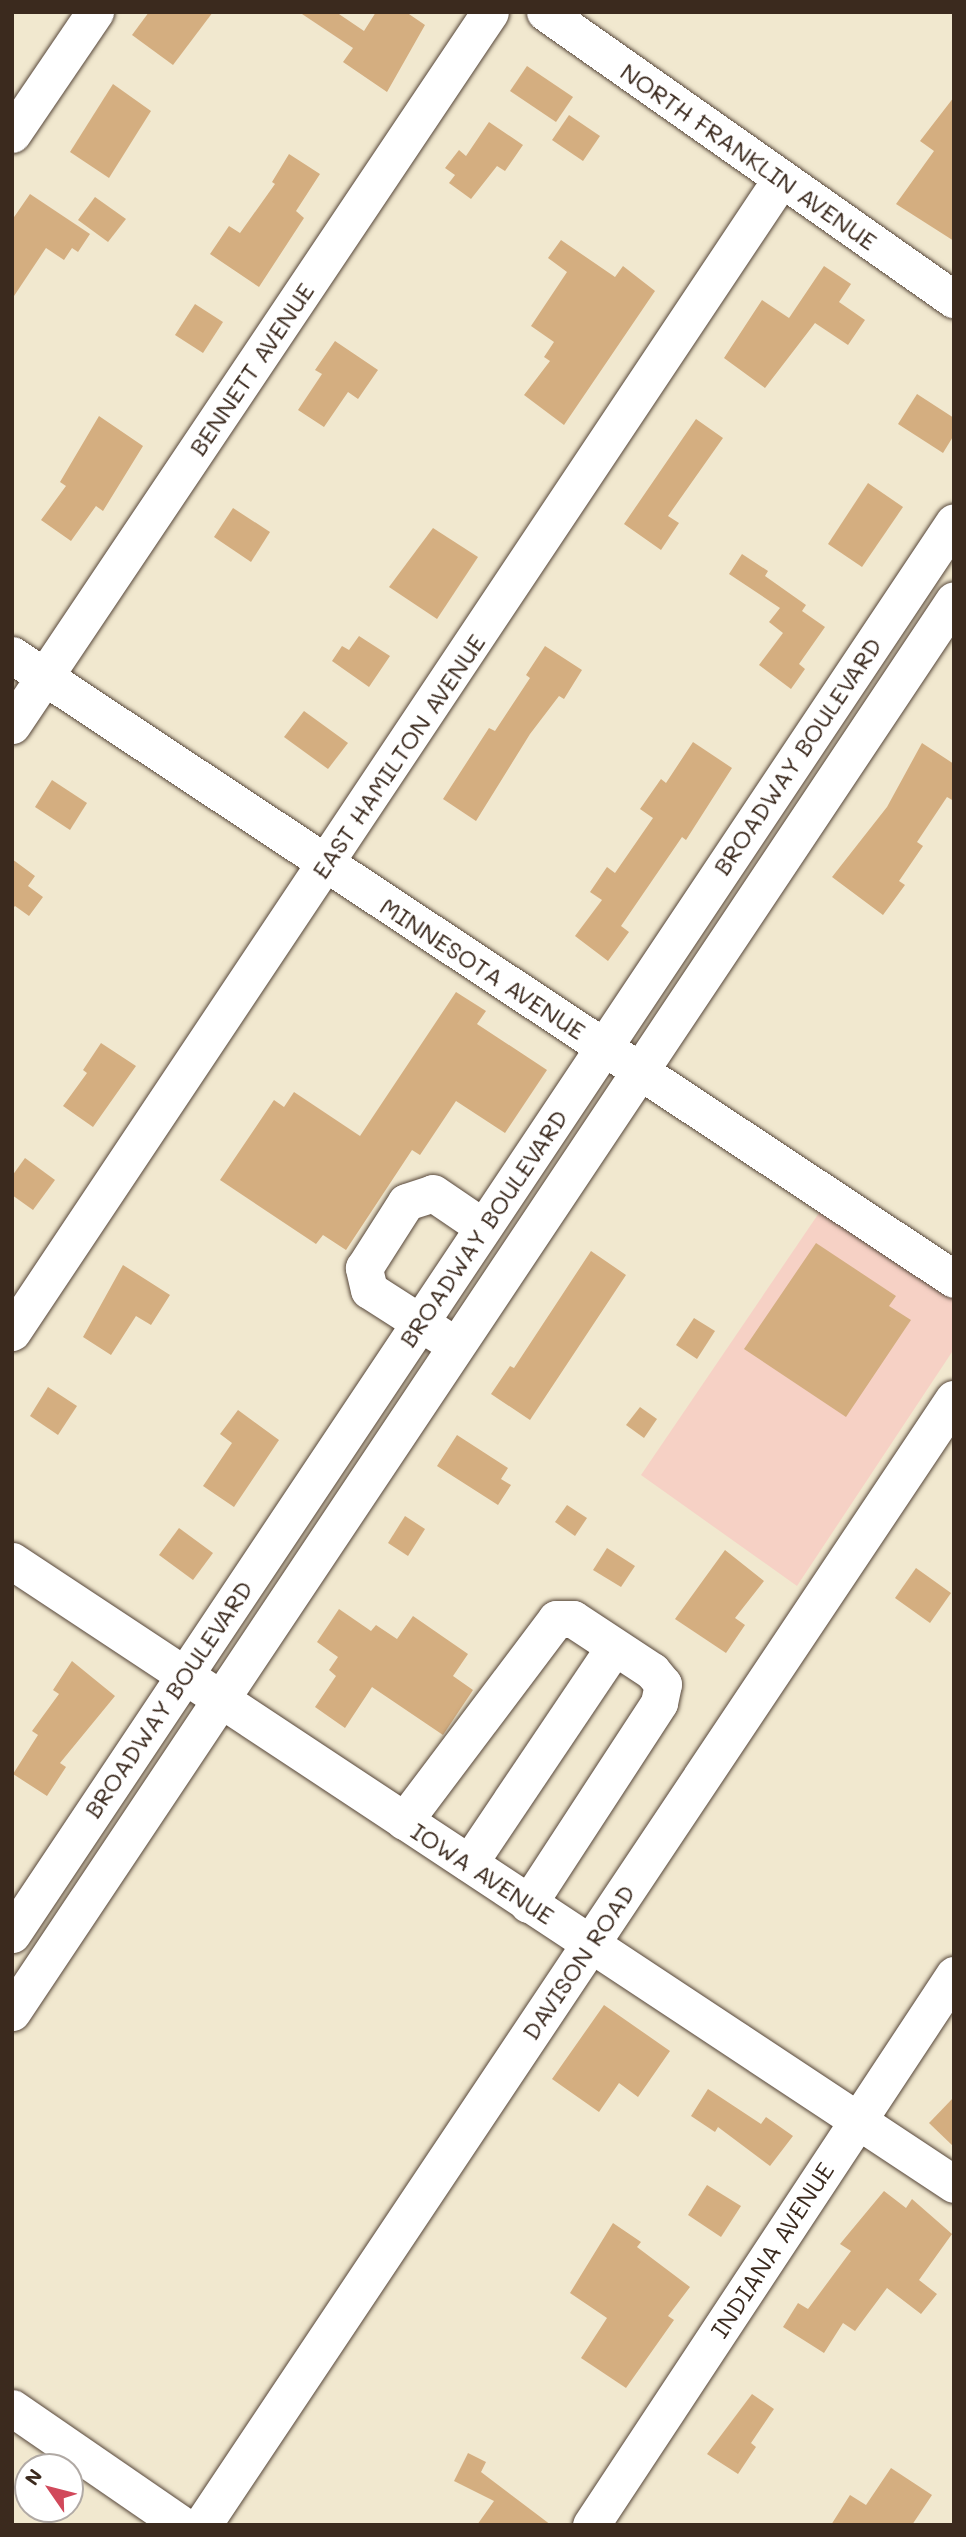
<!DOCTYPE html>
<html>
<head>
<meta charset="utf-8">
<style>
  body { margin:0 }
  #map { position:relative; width:966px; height:2537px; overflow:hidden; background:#f1e8cf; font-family:Mali,sans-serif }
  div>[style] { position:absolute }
  .built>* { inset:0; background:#f6d1c5 }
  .building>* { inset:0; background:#d4ae80 }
  .roads { filter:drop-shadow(0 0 2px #564639) drop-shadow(0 0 2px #564639) }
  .minor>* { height:37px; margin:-18.5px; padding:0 18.5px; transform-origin:18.5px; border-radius:18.5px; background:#fff }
  .major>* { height:38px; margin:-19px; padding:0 19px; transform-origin:19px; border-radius:19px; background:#fff }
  span { translate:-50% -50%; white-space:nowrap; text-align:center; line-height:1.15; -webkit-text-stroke:7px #fff; paint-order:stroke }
  .street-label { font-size:24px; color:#3b2a1e }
  .frame { position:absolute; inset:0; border:14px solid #3b2a1e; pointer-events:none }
  .north { position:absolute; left:14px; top:2453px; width:70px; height:70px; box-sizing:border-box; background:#fff; border:2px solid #b1aaa5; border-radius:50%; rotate:305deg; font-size:19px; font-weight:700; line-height:28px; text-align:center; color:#3b2a1e }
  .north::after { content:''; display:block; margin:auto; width:24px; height:32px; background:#d1495b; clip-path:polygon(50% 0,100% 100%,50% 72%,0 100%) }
</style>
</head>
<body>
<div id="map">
  <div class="built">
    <i style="clip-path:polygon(821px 1210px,954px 1298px,954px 1349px,797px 1586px,641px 1475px)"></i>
  </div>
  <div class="building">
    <i style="clip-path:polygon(149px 12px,213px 12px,173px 65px,132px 35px)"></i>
    <i style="clip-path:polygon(299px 12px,336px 12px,364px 31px,376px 12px,406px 12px,425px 25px,387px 92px,343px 62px,353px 48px)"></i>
    <i style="clip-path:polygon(527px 66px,573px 97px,556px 122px,510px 91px)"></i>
    <i style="clip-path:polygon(113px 84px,151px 111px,109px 178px,70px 152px)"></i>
    <i style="clip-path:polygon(954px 97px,954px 241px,896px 204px,934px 151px,920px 141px)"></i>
    <i style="clip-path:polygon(569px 115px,600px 136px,583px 161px,552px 140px)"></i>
    <i style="clip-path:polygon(489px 122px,523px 145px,505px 171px,497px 166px,471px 199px,449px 183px,455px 175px,445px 168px,459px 150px,466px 156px)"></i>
    <i style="clip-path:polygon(289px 154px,320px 174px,296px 211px,304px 218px,259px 287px,210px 254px,229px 226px,240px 233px,275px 184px,272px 182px)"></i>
    <i style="clip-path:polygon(30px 194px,90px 234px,78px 252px,72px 248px,64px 260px,46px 248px,12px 299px,12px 220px)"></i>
    <i style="clip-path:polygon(95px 197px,126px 219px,108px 242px,78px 220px)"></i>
    <i style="clip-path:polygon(561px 240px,615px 277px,623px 266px,655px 291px,564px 425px,524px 395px,550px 361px,544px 357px,554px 342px,531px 326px,567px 272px,548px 258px)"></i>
    <i style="clip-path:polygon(824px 266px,851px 284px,839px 302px,865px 320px,848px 345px,815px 323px,765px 388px,724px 358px,762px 300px,789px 318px)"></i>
    <i style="clip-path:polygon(195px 304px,223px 322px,203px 353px,175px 335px)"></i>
    <i style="clip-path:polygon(335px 341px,378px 370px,358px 399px,348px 392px,324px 427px,298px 410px,322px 374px,315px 370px)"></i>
    <i style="clip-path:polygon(917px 394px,954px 418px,954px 435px,943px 453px,898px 424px)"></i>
    <i style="clip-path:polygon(99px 416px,143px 446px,103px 511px,96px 506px,71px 541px,41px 520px,66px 486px,60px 482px)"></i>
    <i style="clip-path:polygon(696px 419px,723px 438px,668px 516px,679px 523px,661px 550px,624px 524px)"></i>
    <i style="clip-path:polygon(868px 483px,903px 507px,862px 567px,828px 544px)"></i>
    <i style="clip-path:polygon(233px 508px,270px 532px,251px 562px,214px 537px)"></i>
    <i style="clip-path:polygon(433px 528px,478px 557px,437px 619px,389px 587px)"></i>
    <i style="clip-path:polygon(742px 554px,768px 571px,765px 576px,806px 605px,802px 611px,825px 627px,799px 664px,805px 669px,791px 689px,759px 665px,783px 633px,769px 622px,780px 608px,729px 574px)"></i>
    <i style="clip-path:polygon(359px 636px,390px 656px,369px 687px,332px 661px,342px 646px,349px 650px)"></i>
    <i style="clip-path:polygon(545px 646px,582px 670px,564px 699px,559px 696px,530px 734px,476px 821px,443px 799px,489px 728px,495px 731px,530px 678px,526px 675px)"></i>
    <i style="clip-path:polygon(304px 711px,348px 743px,328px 769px,284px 737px)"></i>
    <i style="clip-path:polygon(693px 742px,732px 768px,686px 840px,682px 837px,621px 926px,629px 932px,608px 961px,575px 936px,602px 900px,590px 892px,607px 867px,615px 873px,653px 818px,640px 809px,661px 779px,666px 783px)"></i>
    <i style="clip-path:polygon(922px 743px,954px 764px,954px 801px,947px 797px,917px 842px,923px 846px,899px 881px,905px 885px,883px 915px,832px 877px,887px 807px)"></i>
    <i style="clip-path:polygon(52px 780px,87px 803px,70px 830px,35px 807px)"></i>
    <i style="clip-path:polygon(12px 859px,35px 876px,28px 886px,43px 897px,29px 916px,15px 906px,12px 909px)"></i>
    <i style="clip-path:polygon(456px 992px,486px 1011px,477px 1024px,547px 1070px,505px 1133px,456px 1101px,420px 1155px,412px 1150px,346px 1250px,323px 1235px,316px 1244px,220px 1180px,274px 1100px,284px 1107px,294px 1092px,360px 1136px)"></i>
    <i style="clip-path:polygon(101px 1043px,136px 1066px,93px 1127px,63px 1106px,87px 1073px,83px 1070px)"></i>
    <i style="clip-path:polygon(25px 1158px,55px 1180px,33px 1210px,12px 1195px,12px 1176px)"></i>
    <i style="clip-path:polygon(816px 1243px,896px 1296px,889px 1306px,911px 1320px,846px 1417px,744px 1349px)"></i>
    <i style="clip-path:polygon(591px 1251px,626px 1275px,530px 1420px,491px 1394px,510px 1366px,514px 1368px)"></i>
    <i style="clip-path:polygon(123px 1265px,170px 1295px,151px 1325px,136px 1316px,111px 1355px,83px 1337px)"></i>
    <i style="clip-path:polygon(694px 1318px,715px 1331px,697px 1359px,676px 1345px)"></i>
    <i style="clip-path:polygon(48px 1387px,77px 1406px,58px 1435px,30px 1416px)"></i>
    <i style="clip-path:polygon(640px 1407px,657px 1419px,644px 1438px,626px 1425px)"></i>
    <i style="clip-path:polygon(238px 1410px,279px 1440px,234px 1507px,203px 1486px,232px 1443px,220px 1434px)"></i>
    <i style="clip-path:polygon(457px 1435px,508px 1468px,501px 1479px,511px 1485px,498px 1505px,437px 1466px)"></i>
    <i style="clip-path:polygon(567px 1505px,587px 1518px,575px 1536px,555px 1522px)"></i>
    <i style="clip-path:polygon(405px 1516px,425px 1529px,408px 1556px,388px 1543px)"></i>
    <i style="clip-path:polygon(179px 1528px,213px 1553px,193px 1580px,159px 1555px)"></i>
    <i style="clip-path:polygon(607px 1548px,635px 1566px,621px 1587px,593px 1570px)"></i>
    <i style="clip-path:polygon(725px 1550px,764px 1581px,735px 1618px,745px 1625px,726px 1653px,675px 1619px)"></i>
    <i style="clip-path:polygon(916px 1568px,951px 1593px,930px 1623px,895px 1598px)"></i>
    <i style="clip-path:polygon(339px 1609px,371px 1631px,376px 1625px,397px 1639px,413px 1616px,468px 1654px,453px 1676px,473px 1690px,443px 1735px,372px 1687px,345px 1728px,315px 1707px,336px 1676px,329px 1670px,338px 1657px,317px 1642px)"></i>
    <i style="clip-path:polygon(72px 1661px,115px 1696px,60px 1763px,66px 1767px,47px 1796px,13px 1774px,38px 1735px,32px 1731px,59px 1694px,53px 1690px)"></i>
    <i style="clip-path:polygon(604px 2005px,670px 2051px,638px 2097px,619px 2083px,599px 2112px,552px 2079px)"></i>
    <i style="clip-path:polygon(708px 2089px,761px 2124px,766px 2117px,793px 2136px,770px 2166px,718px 2127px,715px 2132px,691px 2116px)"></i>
    <i style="clip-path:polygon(954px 2097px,954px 2147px,929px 2123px)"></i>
    <i style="clip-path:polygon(707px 2185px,741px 2206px,721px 2237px,688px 2215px)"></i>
    <i style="clip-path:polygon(884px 2191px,906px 2208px,912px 2199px,952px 2234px,919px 2280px,937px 2294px,921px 2314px,887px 2288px,855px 2331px,843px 2323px,824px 2353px,783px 2327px,798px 2303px,808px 2309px,851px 2251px,840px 2244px)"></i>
    <i style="clip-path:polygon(613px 2223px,641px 2242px,637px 2247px,690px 2287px,668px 2316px,674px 2320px,626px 2388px,581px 2358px,607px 2318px,570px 2293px)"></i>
    <i style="clip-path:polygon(752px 2394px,774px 2409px,751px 2443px,756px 2447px,738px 2474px,707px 2454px)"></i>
    <i style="clip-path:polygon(468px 2453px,486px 2462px,481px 2472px,551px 2525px,477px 2525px,494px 2501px,454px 2481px)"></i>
    <i style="clip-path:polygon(891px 2468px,932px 2495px,912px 2525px,831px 2525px,850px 2495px,866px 2505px)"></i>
  </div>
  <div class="roads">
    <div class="minor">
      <i style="left:545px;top:12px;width:500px;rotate:35.1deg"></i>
      <i style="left:12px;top:134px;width:148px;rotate:-55.8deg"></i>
      <i style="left:12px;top:655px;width:1130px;rotate:33.52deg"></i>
      <i style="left:12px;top:725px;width:858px;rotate:-56.16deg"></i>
      <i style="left:12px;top:1332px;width:1386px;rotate:-56.3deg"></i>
      <i style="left:441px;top:1336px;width:85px;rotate:-147.4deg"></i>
      <i style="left:369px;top:1290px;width:23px;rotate:-103deg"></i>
      <i style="left:364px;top:1268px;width:78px;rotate:-57.5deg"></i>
      <i style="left:406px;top:1202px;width:28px;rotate:-18deg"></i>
      <i style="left:433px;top:1193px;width:60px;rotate:34.2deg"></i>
      <i style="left:12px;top:1561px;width:1129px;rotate:33.48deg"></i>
      <i style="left:404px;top:1821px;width:253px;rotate:-53deg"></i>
      <i style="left:556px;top:1619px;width:17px"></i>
      <i style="left:573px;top:1619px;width:95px;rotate:33.4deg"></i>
      <i style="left:652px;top:1671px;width:17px;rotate:50deg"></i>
      <i style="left:663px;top:1684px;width:19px;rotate:102deg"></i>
      <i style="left:659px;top:1703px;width:240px;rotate:123.1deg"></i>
      <i style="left:469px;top:1863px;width:260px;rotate:-56.1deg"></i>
      <i style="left:12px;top:1934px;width:1697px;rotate:-56.29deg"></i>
      <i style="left:12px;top:2012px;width:1697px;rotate:-56.29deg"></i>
      <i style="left:12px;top:2408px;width:206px;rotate:34.5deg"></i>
      <i style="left:591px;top:2525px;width:659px;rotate:-56.58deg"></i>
    </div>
    <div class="major">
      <i style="left:203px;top:2525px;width:1353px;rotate:-56.27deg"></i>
    </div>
  </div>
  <div class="street-label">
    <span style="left:749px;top:156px;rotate:35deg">NORTH FRANKLIN AVENUE</span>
    <span style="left:251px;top:369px;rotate:-56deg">BENNETT AVENUE</span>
    <span style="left:398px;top:756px;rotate:-56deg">EAST HAMILTON AVENUE</span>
    <span style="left:797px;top:756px;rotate:-56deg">BROADWAY BOULEVARD</span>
    <span style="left:483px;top:968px;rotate:33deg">MINNESOTA AVENUE</span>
    <span style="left:483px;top:1228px;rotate:-56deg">BROADWAY BOULEVARD</span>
    <span style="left:168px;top:1699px;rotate:-56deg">BROADWAY BOULEVARD</span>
    <span style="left:483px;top:1873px;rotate:33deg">IOWA AVENUE</span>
    <span style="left:578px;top:1962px;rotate:-56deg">DAVISON ROAD</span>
    <span style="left:772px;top:2250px;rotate:-57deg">INDIANA AVENUE</span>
  </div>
  <div class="frame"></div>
  <div class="north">N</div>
</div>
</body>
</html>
